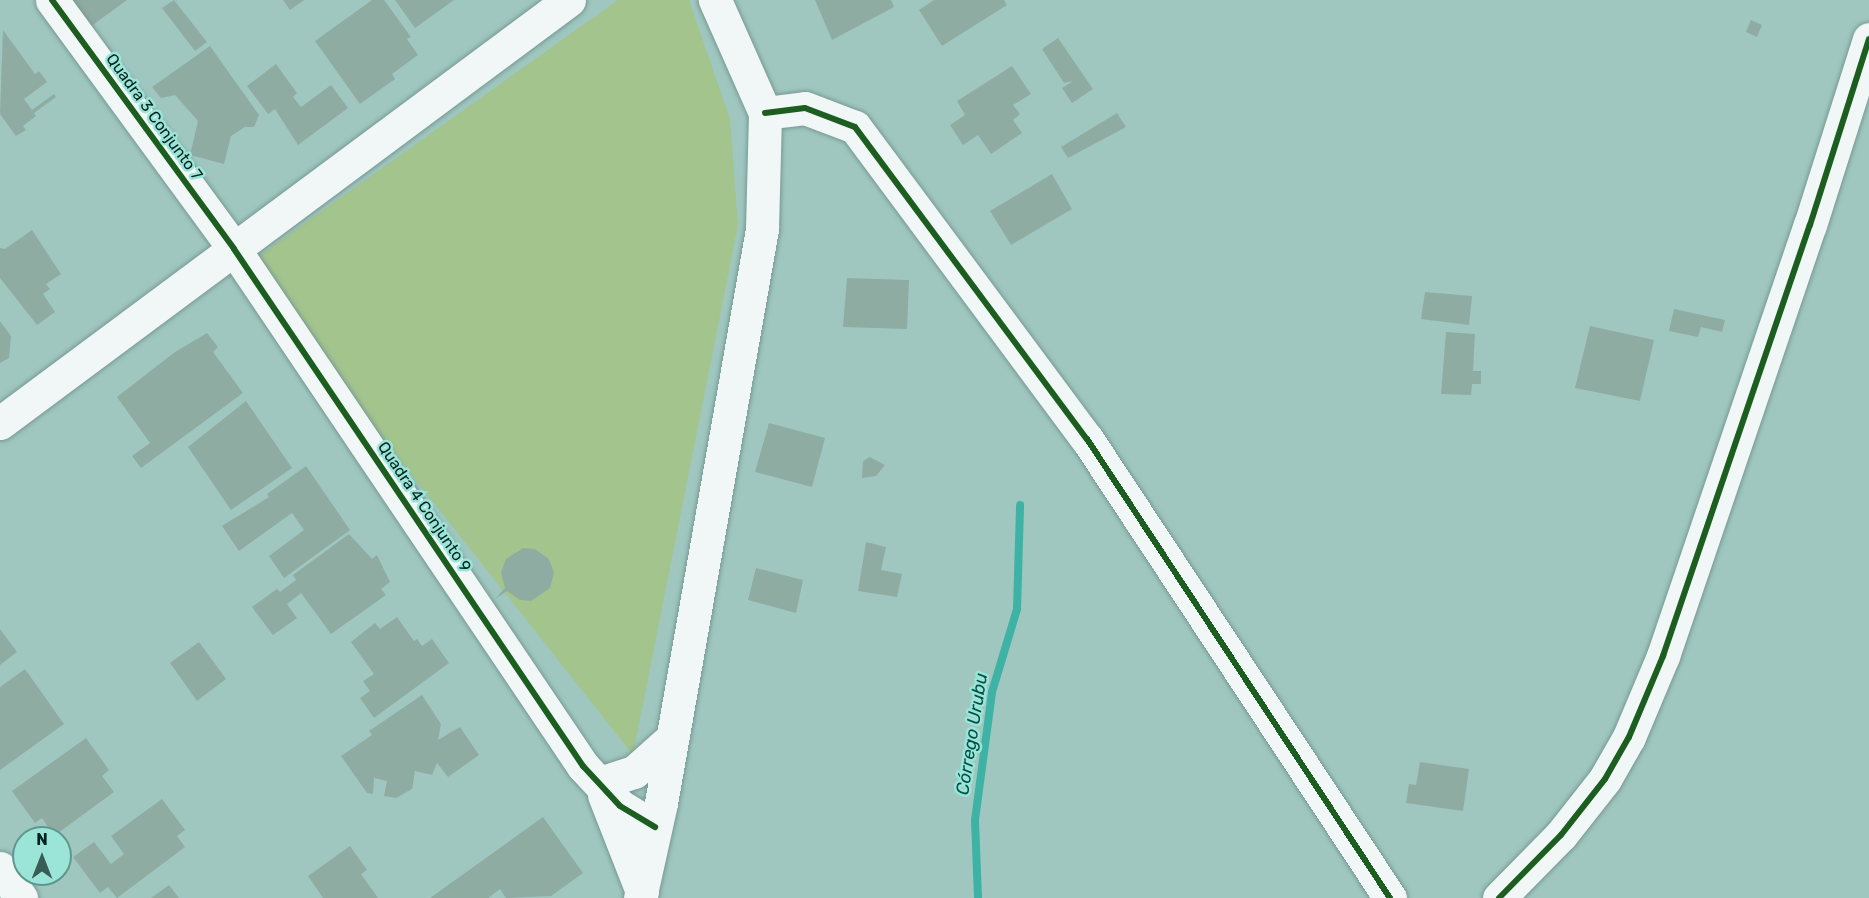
<!DOCTYPE html>
<html>
<head>
<meta charset="utf-8">
<style>
  body { margin:0 }
  #map { position:relative; width:1869px; height:898px; overflow:hidden; background:#9fc7c0; font-family:Rubik,sans-serif }
  div>[style] { position:absolute }
  .green>* { inset:0; background:#a3c48d }
  .stream>* { height:8px; margin:-4px; padding:0 4px; transform-origin:4px; border-radius:4px; background:#3eb3a5 }
  .building>* { inset:0; background:#8faca3 }
  .roads { filter:drop-shadow(0 0 2px #789993) drop-shadow(0 0 2px #789993) }
  .minor>* { height:33px; margin:-16.5px; padding:0 16.5px; transform-origin:16.5px; border-radius:16.5px; background:#f1f7f6 }
  .cycleway>* { height:6px; margin:-3px; padding:0 3px; transform-origin:3px; border-radius:3px; background:#1b5e20 }
  span { translate:-50% -50%; white-space:nowrap; text-align:center; line-height:1.15; -webkit-text-stroke:5px #9be5d8; paint-order:stroke }
  .street-label { font-size:16px; color:#02221e }
  .water-label { font-size:18px; color:#005047; font-style:italic }
  .north { position:absolute; left:12px; top:826px; width:60px; height:60px; box-sizing:border-box; background:#9be5d8; border:2px solid #5e978e; border-radius:50%; rotate:0deg; font-size:16px; font-weight:700; line-height:24px; text-align:center; color:#02221e }
  .north::after { content:''; display:block; margin:auto; width:21px; height:27px; background:#395c57; clip-path:polygon(50% 0,100% 100%,50% 72%,0 100%) }
</style>
</head>
<body>
<div id="map">
  <div class="green">
    <i style="clip-path:polygon(618px 0,689px 0,730px 119px,738px 225px,633px 755px,246px 265px)"></i>
  </div>
  <div class="stream">
    <i style="left:978px;top:898px;width:78px;rotate:-92.2deg"></i>
    <i style="left:975px;top:820px;width:129px;rotate:-82.4deg"></i>
    <i style="left:992px;top:692px;width:87px;rotate:-73.2deg"></i>
    <i style="left:1017px;top:609px;width:104px;rotate:-88.3deg"></i>
  </div>
  <div class="building">
    <i style="clip-path:polygon(71px 0,127px 0,90px 27px)"></i>
    <i style="clip-path:polygon(174px 0,207px 42px,195px 51px,162px 8px)"></i>
    <i style="clip-path:polygon(283px 0,304px 0,290px 10px)"></i>
    <i style="clip-path:polygon(372px 0,384px 0,411px 37px,407px 39px,418px 55px,392px 74px,395px 79px,360px 104px,315px 41px)"></i>
    <i style="clip-path:polygon(395px 0,454px 0,415px 28px)"></i>
    <i style="clip-path:polygon(815px 0,891px 0,894px 7px,832px 40px)"></i>
    <i style="clip-path:polygon(934px 0,1004px 0,1007px 5px,942px 46px,919px 10px)"></i>
    <i style="clip-path:polygon(1751px 20px,1762px 25px,1757px 37px,1746px 32px)"></i>
    <i style="clip-path:polygon(3px 30px,35px 74px,39px 71px,47px 82px,24px 99px,32px 110px,54px 94px,56px 97px,34px 113px,36px 116px,23px 126px,26px 130px,16px 136px,0 114px)"></i>
    <i style="clip-path:polygon(1058px 38px,1093px 89px,1072px 103px,1062px 88px,1073px 81px,1064px 83px,1042px 49px)"></i>
    <i style="clip-path:polygon(210px 46px,259px 115px,254px 127px,245px 127px,231px 136px,224px 164px,190px 155px,198px 121px,175px 95px,161px 98px,152px 87px)"></i>
    <i style="clip-path:polygon(276px 64px,297px 93px,293px 97px,301px 107px,331px 85px,348px 108px,298px 145px,275px 109px,268px 114px,247px 86px)"></i>
    <i style="clip-path:polygon(1012px 66px,1031px 94px,1013px 105px,1020px 114px,1013px 120px,1022px 133px,991px 154px,978px 135px,963px 145px,950px 125px,965px 115px,957px 101px)"></i>
    <i style="clip-path:polygon(1117px 113px,1126px 127px,1068px 158px,1061px 147px)"></i>
    <i style="clip-path:polygon(1052px 174px,1072px 209px,1011px 245px,990px 211px)"></i>
    <i style="clip-path:polygon(32px 230px,61px 274px,46px 284px,50px 289px,43px 294px,55px 312px,37px 325px,0 278px,0 248px,5px 249px)"></i>
    <i style="clip-path:polygon(847px 278px,909px 280px,907px 329px,843px 327px)"></i>
    <i style="clip-path:polygon(1425px 292px,1472px 296px,1469px 325px,1421px 319px)"></i>
    <i style="clip-path:polygon(1674px 309px,1725px 320px,1722px 332px,1701px 327px,1698px 337px,1669px 331px)"></i>
    <i style="clip-path:polygon(0 321px,11px 336px,9px 358px,0 363px)"></i>
    <i style="clip-path:polygon(1590px 326px,1654px 340px,1640px 401px,1575px 388px)"></i>
    <i style="clip-path:polygon(1446px 332px,1475px 334px,1473px 371px,1481px 371px,1481px 384px,1472px 384px,1471px 395px,1441px 394px)"></i>
    <i style="clip-path:polygon(207px 333px,218px 347px,213px 352px,243px 393px,141px 468px,132px 456px,150px 443px,117px 397px,175px 352px)"></i>
    <i style="clip-path:polygon(246px 401px,292px 468px,231px 510px,188px 447px)"></i>
    <i style="clip-path:polygon(769px 423px,825px 438px,812px 487px,755px 472px)"></i>
    <i style="clip-path:polygon(870px 457px,885px 465px,876px 476px,862px 478px,863px 461px)"></i>
    <i style="clip-path:polygon(306px 466px,350px 530px,284px 578px,269px 556px,304px 530px,292px 513px,239px 551px,222px 526px,269px 497px,267px 494px)"></i>
    <i style="clip-path:polygon(349px 534px,372px 559px,377px 555px,390px 582px,381px 589px,386px 595px,331px 634px,301px 593px,287px 604px,297px 618px,273px 635px,252px 607px,277px 589px,280px 592px,296px 580px,293px 575px)"></i>
    <i style="clip-path:polygon(866px 542px,886px 547px,881px 570px,902px 574px,897px 597px,858px 591px)"></i>
    <i style="clip-path:polygon(523px 548px,535px 549px,549px 559px,554px 573px,550px 588px,531px 601px,520px 600px,507px 591px,495px 599px,505px 588px,501px 572px,506px 559px)"></i>
    <i style="clip-path:polygon(756px 568px,803px 580px,796px 613px,748px 600px)"></i>
    <i style="clip-path:polygon(397px 617px,414px 641px,417px 639px,422px 646px,432px 639px,449px 663px,374px 718px,360px 698px,370px 691px,363px 681px,374px 674px,351px 642px,375px 623px,380px 629px)"></i>
    <i style="clip-path:polygon(0 629px,17px 652px,0 665px)"></i>
    <i style="clip-path:polygon(199px 642px,226px 679px,197px 701px,170px 663px)"></i>
    <i style="clip-path:polygon(25px 669px,64px 724px,0 770px,0 687px)"></i>
    <i style="clip-path:polygon(422px 695px,441px 724px,438px 740px,460px 727px,479px 755px,448px 777px,437px 763px,432px 775px,415px 771px,412px 789px,396px 798px,384px 796px,387px 781px,374px 778px,373px 794px,367px 793px,341px 756px,372px 735px,369px 731px)"></i>
    <i style="clip-path:polygon(86px 738px,109px 770px,102px 776px,114px 792px,54px 836px,42px 818px,35px 823px,12px 791px)"></i>
    <i style="clip-path:polygon(1420px 762px,1469px 769px,1463px 811px,1406px 803px,1409px 784px,1416px 785px)"></i>
    <i style="clip-path:polygon(162px 799px,185px 830px,177px 836px,185px 847px,117px 898px,108px 887px,100px 893px,73px 857px,94px 842px,111px 864px,124px 854px,111px 836px)"></i>
    <i style="clip-path:polygon(543px 817px,583px 873px,551px 896px,506px 898px,500px 889px,488px 898px,430px 898px)"></i>
    <i style="clip-path:polygon(350px 846px,367px 870px,361px 874px,378px 898px,323px 898px,308px 876px)"></i>
    <i style="clip-path:polygon(169px 885px,179px 898px,151px 898px)"></i>
  </div>
  <div class="roads">
    <div class="minor">
      <i style="left:52px;top:0;width:308px;rotate:53.8deg"></i>
      <i style="left:234px;top:249px;width:624px;rotate:55.98deg"></i>
      <i style="left:583px;top:766px;width:54px;rotate:47.2deg"></i>
      <i style="left:620px;top:806px;width:41px;rotate:31deg"></i>
      <i style="left:765px;top:113px;width:40px;rotate:-7.1deg"></i>
      <i style="left:805px;top:108px;width:53px;rotate:20.8deg"></i>
      <i style="left:855px;top:127px;width:389px;rotate:53.4deg"></i>
      <i style="left:1087px;top:439px;width:550px;rotate:56.57deg"></i>
      <i style="left:0;top:423px;width:709px;rotate:-36.63deg"></i>
      <i style="left:603px;top:782px;width:33px;rotate:-18deg"></i>
      <i style="left:634px;top:772px;width:51px;rotate:-41.8deg"></i>
      <i style="left:604px;top:795px;width:104px;rotate:68.6deg"></i>
      <i style="left:0;top:868px;width:37px;rotate:55deg"></i>
      <i style="left:640px;top:898px;width:97px;rotate:-77.5deg"></i>
      <i style="left:661px;top:803px;width:583px;rotate:-80.02deg"></i>
      <i style="left:762px;top:229px;width:116px;rotate:-88.5deg"></i>
      <i style="left:765px;top:113px;width:124px;rotate:-113.9deg"></i>
      <i style="left:1499px;top:898px;width:88px;rotate:-45.5deg"></i>
      <i style="left:1561px;top:835px;width:71px;rotate:-51.8deg"></i>
      <i style="left:1605px;top:779px;width:48px;rotate:-60.3deg"></i>
      <i style="left:1629px;top:737px;width:88px;rotate:-67.2deg"></i>
      <i style="left:1663px;top:656px;width:455px;rotate:-71.2deg"></i>
      <i style="left:1810px;top:225px;width:195px;rotate:-72.4deg"></i>
    </div>
  </div>
  <div class="cycleway">
    <i style="left:52px;top:0;width:308px;rotate:53.8deg"></i>
    <i style="left:234px;top:249px;width:624px;rotate:55.98deg"></i>
    <i style="left:583px;top:766px;width:54px;rotate:47.2deg"></i>
    <i style="left:620px;top:806px;width:41px;rotate:31deg"></i>
    <i style="left:765px;top:113px;width:40px;rotate:-7.1deg"></i>
    <i style="left:805px;top:108px;width:53px;rotate:20.8deg"></i>
    <i style="left:855px;top:127px;width:389px;rotate:53.4deg"></i>
    <i style="left:1087px;top:439px;width:550px;rotate:56.57deg"></i>
    <i style="left:1499px;top:898px;width:88px;rotate:-45.5deg"></i>
    <i style="left:1561px;top:835px;width:71px;rotate:-51.8deg"></i>
    <i style="left:1605px;top:779px;width:48px;rotate:-60.3deg"></i>
    <i style="left:1629px;top:737px;width:88px;rotate:-67.2deg"></i>
    <i style="left:1663px;top:656px;width:455px;rotate:-71.2deg"></i>
    <i style="left:1810px;top:225px;width:195px;rotate:-72.4deg"></i>
  </div>
  <div class="street-label">
    <span style="left:154px;top:117px;rotate:54deg">Quadra 3 Conjunto 7</span>
    <span style="left:424px;top:507px;rotate:56deg">Quadra 4 Conjunto 9</span>
  </div>
  <div class="water-label">
    <span style="left:972px;top:734px;rotate:-81deg">Córrego Urubu</span>
  </div>
  <div class="north">N</div>
</div>
</body>
</html>
